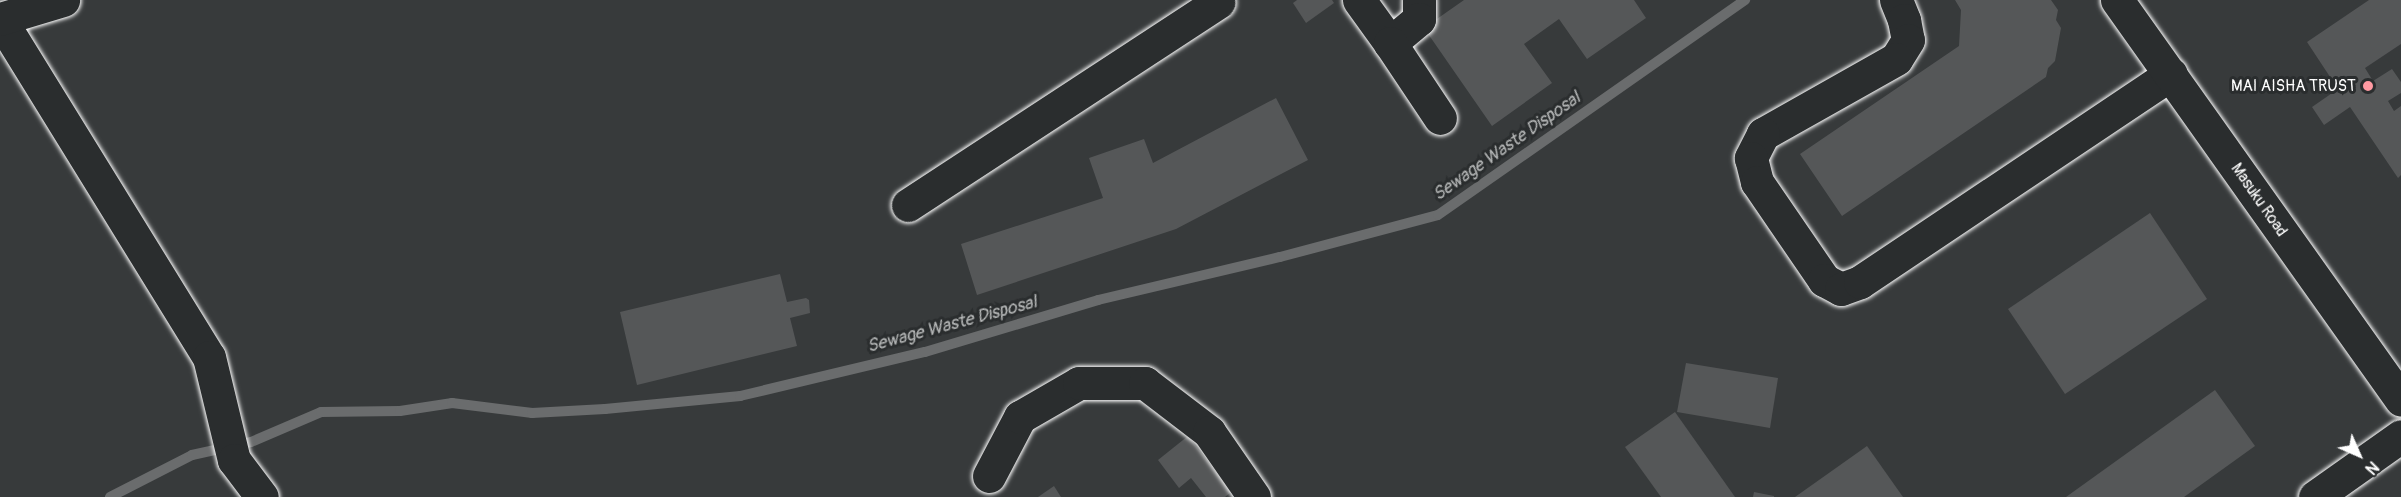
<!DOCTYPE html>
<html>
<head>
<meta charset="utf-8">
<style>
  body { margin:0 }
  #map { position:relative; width:2401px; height:497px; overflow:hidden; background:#2a2d2e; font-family:Pangolin,sans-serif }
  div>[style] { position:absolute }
  .built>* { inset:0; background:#373a3b }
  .stream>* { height:10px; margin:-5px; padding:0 5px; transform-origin:5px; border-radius:5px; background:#6a6c6d }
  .building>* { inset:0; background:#555758 }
  .roads { filter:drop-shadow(0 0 2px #fff) drop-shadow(0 0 2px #fff) }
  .minor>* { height:33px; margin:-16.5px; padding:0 16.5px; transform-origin:16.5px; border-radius:16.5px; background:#2a2d2e }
  .dots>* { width:16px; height:16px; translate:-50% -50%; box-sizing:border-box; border:3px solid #2a2d2e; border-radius:50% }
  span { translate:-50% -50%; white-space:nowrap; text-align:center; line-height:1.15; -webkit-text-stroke:6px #2a2d2e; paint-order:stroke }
  .poi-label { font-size:16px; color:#fff }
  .right { translate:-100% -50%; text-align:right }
  .street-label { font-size:16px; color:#fff }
  .water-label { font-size:18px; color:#b4b6b6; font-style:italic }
  .north { position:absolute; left:2329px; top:425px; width:60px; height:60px; -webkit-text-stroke:4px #2a2d2e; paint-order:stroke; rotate:135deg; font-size:16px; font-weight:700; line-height:24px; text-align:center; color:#fff }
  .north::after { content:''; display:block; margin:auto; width:21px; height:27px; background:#fff; clip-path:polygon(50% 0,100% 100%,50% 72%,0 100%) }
</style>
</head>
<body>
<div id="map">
  <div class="built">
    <i style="clip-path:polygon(0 0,2401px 0,2401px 497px,0 497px)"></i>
  </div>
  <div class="stream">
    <i style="left:110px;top:497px;width:92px;rotate:-27.1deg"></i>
    <i style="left:192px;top:455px;width:60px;rotate:-12.4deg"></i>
    <i style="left:251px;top:442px;width:76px;rotate:-23.2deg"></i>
    <i style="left:321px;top:412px;width:79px;rotate:-0.7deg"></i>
    <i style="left:400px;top:411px;width:53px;rotate:-8.7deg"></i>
    <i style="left:452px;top:403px;width:81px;rotate:7.1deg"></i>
    <i style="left:532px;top:413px;width:73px;rotate:-3.1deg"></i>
    <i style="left:605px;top:409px;width:136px;rotate:-5.5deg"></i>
    <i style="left:740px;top:396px;width:190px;rotate:-13.4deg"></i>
    <i style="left:925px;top:352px;width:181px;rotate:-16.7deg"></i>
    <i style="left:1098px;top:300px;width:187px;rotate:-13.3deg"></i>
    <i style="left:1280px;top:257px;width:163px;rotate:-14.9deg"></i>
    <i style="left:1438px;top:215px;width:375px;rotate:-35deg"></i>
  </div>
  <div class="building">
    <i style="clip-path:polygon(1297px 0,1332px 0,1334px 3px,1306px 23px,1293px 3px)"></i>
    <i style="clip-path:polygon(1464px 0,1634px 0,1646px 18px,1587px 59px,1559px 19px,1524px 44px,1552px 83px,1492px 126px,1424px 28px)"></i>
    <i style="clip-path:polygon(1955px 0,2051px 0,2058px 10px,2056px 20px,2061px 28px,2055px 61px,2048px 68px,2046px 77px,1842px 216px,1800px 154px,1959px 46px,1961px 10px)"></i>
    <i style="clip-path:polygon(2369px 0,2401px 0,2401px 44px,2365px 68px,2373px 81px,2392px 69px,2401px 82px,2401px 93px,2388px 101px,2394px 111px,2401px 106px,2401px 175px,2398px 178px,2350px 107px,2324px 125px,2312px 107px,2338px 89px,2307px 42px)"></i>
    <i style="clip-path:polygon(1276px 98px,1308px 160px,1176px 229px,977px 295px,961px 244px,1103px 198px,1089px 158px,1144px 139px,1153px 163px)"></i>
    <i style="clip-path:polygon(2150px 213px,2207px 299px,2065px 394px,2008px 309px)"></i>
    <i style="clip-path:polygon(780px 274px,787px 302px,806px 298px,809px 300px,810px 313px,790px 318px,797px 346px,637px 385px,620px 312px)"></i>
    <i style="clip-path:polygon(1686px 363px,1778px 378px,1770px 428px,1677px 412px)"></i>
    <i style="clip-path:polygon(2215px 390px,2255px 446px,2184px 497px,2066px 497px)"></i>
    <i style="clip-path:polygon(1675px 412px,1735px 497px,1661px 497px,1625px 447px)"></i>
    <i style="clip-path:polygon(1188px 436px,1231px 492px,1225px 497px,1206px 497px,1191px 478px,1179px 488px,1158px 460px)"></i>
    <i style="clip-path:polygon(1867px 446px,1903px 497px,1795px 497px)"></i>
    <i style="clip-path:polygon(1054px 486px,1061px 497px,1038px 497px)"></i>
    <i style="clip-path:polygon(1754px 492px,1774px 496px,1774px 497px,1753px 497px)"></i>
  </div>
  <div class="roads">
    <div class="minor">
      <i style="left:1359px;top:0;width:53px;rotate:54.2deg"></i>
      <i style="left:1419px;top:0;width:19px;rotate:90deg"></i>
      <i style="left:1419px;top:19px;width:38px;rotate:140deg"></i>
      <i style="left:1390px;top:43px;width:90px;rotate:56.3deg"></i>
      <i style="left:1896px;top:0;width:22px;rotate:68deg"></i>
      <i style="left:1904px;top:20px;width:20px;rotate:79deg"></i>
      <i style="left:1908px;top:40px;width:22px;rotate:122deg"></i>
      <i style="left:1896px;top:59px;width:153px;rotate:150.6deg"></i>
      <i style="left:1763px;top:134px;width:27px;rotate:117deg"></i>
      <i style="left:1751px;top:158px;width:25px;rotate:76deg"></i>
      <i style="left:1757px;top:182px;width:119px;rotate:55.6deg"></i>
      <i style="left:1824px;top:280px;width:19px;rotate:28deg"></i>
      <i style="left:1841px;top:289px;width:20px;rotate:-20deg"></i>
      <i style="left:1860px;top:282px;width:374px;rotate:-33.8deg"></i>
      <i style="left:2117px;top:0;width:490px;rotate:54.6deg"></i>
      <i style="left:0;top:19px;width:397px;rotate:58.3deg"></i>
      <i style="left:209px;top:357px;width:106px;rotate:76.4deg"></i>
      <i style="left:234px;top:460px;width:46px;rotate:52.9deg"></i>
      <i style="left:0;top:19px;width:66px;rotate:-16.8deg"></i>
      <i style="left:908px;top:205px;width:371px;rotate:-33.2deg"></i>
      <i style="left:989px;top:476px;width:67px;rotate:-62.3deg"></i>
      <i style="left:1020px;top:417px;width:68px;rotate:-30deg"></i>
      <i style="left:1079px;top:383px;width:66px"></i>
      <i style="left:1145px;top:383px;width:81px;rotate:37.4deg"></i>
      <i style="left:1209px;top:432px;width:79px;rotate:55.3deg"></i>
      <i style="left:2315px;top:497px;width:105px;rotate:-35.3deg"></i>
    </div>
  </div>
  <div class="dots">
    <i style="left:2368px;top:86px;background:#ff9aa2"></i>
  </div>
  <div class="poi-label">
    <span class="right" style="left:2356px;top:86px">MAI AISHA TRUST</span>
  </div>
  <div class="street-label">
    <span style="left:2259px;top:200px;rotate:55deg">Masuku Road</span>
  </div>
  <div class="water-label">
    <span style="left:1507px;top:147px;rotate:-35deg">Sewage Waste Disposal</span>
    <span style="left:952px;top:325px;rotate:-15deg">Sewage Waste Disposal</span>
  </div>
  <div class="north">N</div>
</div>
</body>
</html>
